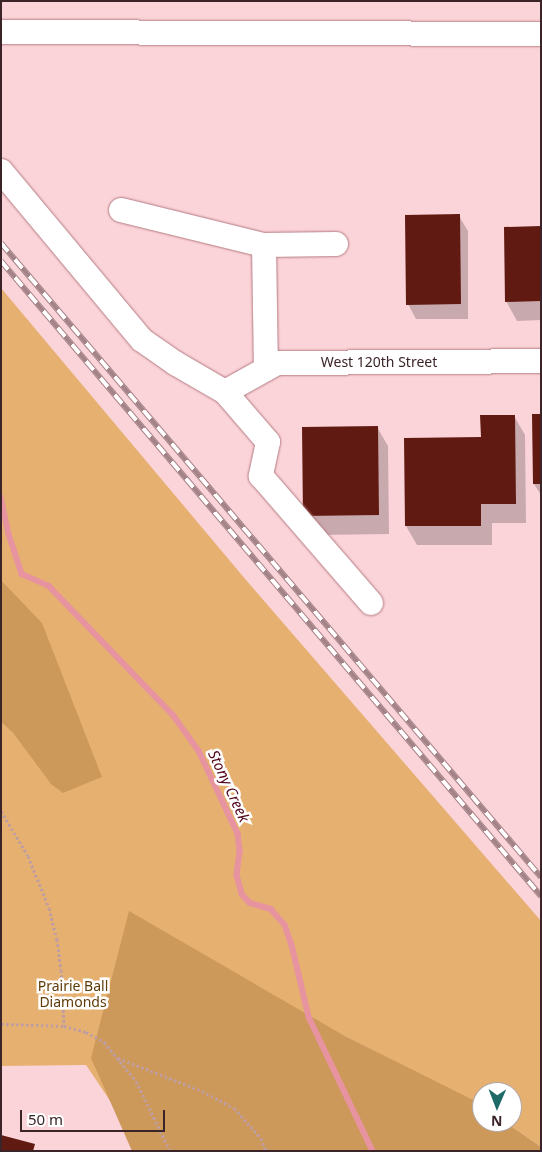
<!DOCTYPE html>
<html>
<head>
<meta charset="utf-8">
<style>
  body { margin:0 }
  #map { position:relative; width:542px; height:1152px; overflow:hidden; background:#fbd4d9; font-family:"Noto Sans",sans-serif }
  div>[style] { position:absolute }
  .green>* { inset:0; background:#e6b071 }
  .forest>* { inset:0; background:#cd995a }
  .shadow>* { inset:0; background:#0003 }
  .stream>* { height:5.5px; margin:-2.75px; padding:0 2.75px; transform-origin:2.75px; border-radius:2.75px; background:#e793a0 }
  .building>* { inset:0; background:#601a12 }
  .path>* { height:3px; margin-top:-1.5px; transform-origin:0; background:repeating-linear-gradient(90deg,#bf9da1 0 2.5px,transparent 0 5px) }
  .roads { filter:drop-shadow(0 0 1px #b47b83) drop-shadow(0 0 1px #b47b83) }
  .minor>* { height:24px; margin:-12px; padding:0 12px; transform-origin:12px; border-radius:12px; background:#fff }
  .rail>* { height:5.5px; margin-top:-2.75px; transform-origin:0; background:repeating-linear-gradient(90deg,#fff 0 11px,#a38387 0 22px); box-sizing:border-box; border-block:1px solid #a38387 }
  span { translate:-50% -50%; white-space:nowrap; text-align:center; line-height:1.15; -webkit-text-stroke:5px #fff; paint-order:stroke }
  .street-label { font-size:14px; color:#3b2427 }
  .park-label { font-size:14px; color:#5e3b07 }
  .water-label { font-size:15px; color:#53081f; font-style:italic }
  .frame { position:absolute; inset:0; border:2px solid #3b2427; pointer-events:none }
  .north { position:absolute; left:472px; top:1082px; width:50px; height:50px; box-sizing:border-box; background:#fff; border:1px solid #b1a7a9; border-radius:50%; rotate:181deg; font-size:14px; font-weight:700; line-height:20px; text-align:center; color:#3b2427 }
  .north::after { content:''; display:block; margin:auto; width:18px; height:22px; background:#1e6a66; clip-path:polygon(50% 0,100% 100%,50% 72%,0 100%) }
  .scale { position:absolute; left:20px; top:1110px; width:145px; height:22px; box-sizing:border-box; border:2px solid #3b2427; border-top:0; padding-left:6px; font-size:15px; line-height:18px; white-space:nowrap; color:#3b2427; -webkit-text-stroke:4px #fff; paint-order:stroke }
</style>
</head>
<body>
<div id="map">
  <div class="green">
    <i style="clip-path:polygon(1px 288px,246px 580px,541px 921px,541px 1147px,505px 1122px,512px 1122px,512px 1092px,482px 1092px,482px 1106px,343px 1035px,121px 1117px,86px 1065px,1px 1066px,1px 722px,14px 734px,42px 624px,1px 580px)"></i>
  </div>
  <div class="forest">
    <i style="clip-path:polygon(1px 580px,42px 623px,102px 777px,63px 793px,51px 784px,14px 734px,1px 722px)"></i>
    <i style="clip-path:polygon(129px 911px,343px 1035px,475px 1101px,482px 1106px,482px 1122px,505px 1122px,541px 1147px,541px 1151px,132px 1151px,91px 1058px)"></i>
  </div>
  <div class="shadow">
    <i style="clip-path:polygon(459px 216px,468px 231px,468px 319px,416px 319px,408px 304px)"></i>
    <i style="clip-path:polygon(541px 228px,541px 320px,517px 321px,506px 301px)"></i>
    <i style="clip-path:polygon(541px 415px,541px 495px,534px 484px)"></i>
    <i style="clip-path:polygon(514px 416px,525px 435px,526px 523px,492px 523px,492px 545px,417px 545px,406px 526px,405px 439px,482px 438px)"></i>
    <i style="clip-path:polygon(377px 427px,388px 446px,389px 534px,316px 535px,305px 516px)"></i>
  </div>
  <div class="stream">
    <i style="left:1px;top:497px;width:38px;rotate:78deg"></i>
    <i style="left:9px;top:534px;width:42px;rotate:72deg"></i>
    <i style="left:22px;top:574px;width:30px;rotate:24deg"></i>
    <i style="left:49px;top:586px;width:180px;rotate:46.1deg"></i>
    <i style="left:174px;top:716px;width:43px;rotate:54.5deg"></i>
    <i style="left:199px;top:751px;width:92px;rotate:64.8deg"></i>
    <i style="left:238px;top:834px;width:17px;rotate:83deg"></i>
    <i style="left:240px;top:851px;width:24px;rotate:97deg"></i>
    <i style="left:237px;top:875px;width:20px;rotate:75deg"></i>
    <i style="left:242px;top:894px;width:12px;rotate:48deg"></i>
    <i style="left:250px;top:903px;width:22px;rotate:16deg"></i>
    <i style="left:271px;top:909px;width:21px;rotate:49deg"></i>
    <i style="left:285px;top:925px;width:21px;rotate:71deg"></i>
    <i style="left:292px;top:945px;width:74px;rotate:76.7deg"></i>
    <i style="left:309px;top:1017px;width:148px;rotate:64.5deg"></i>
  </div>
  <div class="building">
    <i style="clip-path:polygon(460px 214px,461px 304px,406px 305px,405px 215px)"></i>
    <i style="clip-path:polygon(541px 226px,541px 301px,505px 302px,504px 227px)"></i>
    <i style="clip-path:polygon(532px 414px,541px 414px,541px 484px,533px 484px)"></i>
    <i style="clip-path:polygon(480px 415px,515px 415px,516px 504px,481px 504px,481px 526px,405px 526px,404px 438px,481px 437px)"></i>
    <i style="clip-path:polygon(378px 426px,379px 515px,303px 516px,302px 427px)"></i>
    <i style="clip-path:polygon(1px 1135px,35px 1144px,33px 1151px,1px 1151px)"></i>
  </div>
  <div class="path">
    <i style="left:1px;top:811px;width:52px;rotate:59deg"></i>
    <i style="left:28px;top:856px;width:56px;rotate:68deg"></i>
    <i style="left:49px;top:908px;width:32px;rotate:76deg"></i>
    <i style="left:57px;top:939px;width:31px;rotate:83deg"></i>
    <i style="left:61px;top:970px;width:56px;rotate:86.9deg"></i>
    <i style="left:1px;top:1024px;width:63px;rotate:1.8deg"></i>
    <i style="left:64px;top:1026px;width:23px;rotate:15deg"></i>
    <i style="left:86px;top:1032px;width:21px;rotate:29deg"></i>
    <i style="left:104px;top:1042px;width:50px;rotate:50.6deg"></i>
    <i style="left:136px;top:1081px;width:78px;rotate:64.1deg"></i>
    <i style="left:118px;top:1058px;width:90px;rotate:21.4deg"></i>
    <i style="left:202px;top:1091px;width:36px;rotate:28deg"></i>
    <i style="left:234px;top:1108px;width:40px;rotate:48deg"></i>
    <i style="left:261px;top:1138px;width:14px;rotate:69deg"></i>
  </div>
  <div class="roads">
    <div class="minor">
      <i style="left:1px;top:32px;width:540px;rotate:0.21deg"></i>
      <i style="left:1px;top:171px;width:220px;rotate:50.2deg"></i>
      <i style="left:142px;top:340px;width:40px;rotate:34.9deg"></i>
      <i style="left:175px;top:363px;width:58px;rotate:30.1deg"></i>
      <i style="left:225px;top:392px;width:66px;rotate:49.3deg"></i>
      <i style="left:268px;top:442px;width:35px;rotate:102deg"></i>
      <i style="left:261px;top:476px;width:168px;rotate:49.1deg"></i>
      <i style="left:121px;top:210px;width:147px;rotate:13.8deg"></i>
      <i style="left:264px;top:245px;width:72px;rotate:-0.8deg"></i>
      <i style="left:264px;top:245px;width:124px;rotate:89.1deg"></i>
      <i style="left:225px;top:392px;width:60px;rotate:-29.1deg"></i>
      <i style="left:277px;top:363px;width:264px;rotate:-0.4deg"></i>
    </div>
  </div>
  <div class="rail">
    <i style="left:1px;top:243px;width:833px;rotate:49.58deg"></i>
    <i style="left:1px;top:261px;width:834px;rotate:49.62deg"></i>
  </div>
  <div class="street-label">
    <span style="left:379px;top:362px">West 120th Street</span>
  </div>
  <div class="park-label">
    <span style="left:73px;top:994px">Prairie Ball<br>Diamonds</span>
  </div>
  <div class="water-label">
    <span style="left:229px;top:786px;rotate:65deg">Stony Creek</span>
  </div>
  <div class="frame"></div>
  <div class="north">N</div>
  <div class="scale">50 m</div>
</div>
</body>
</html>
